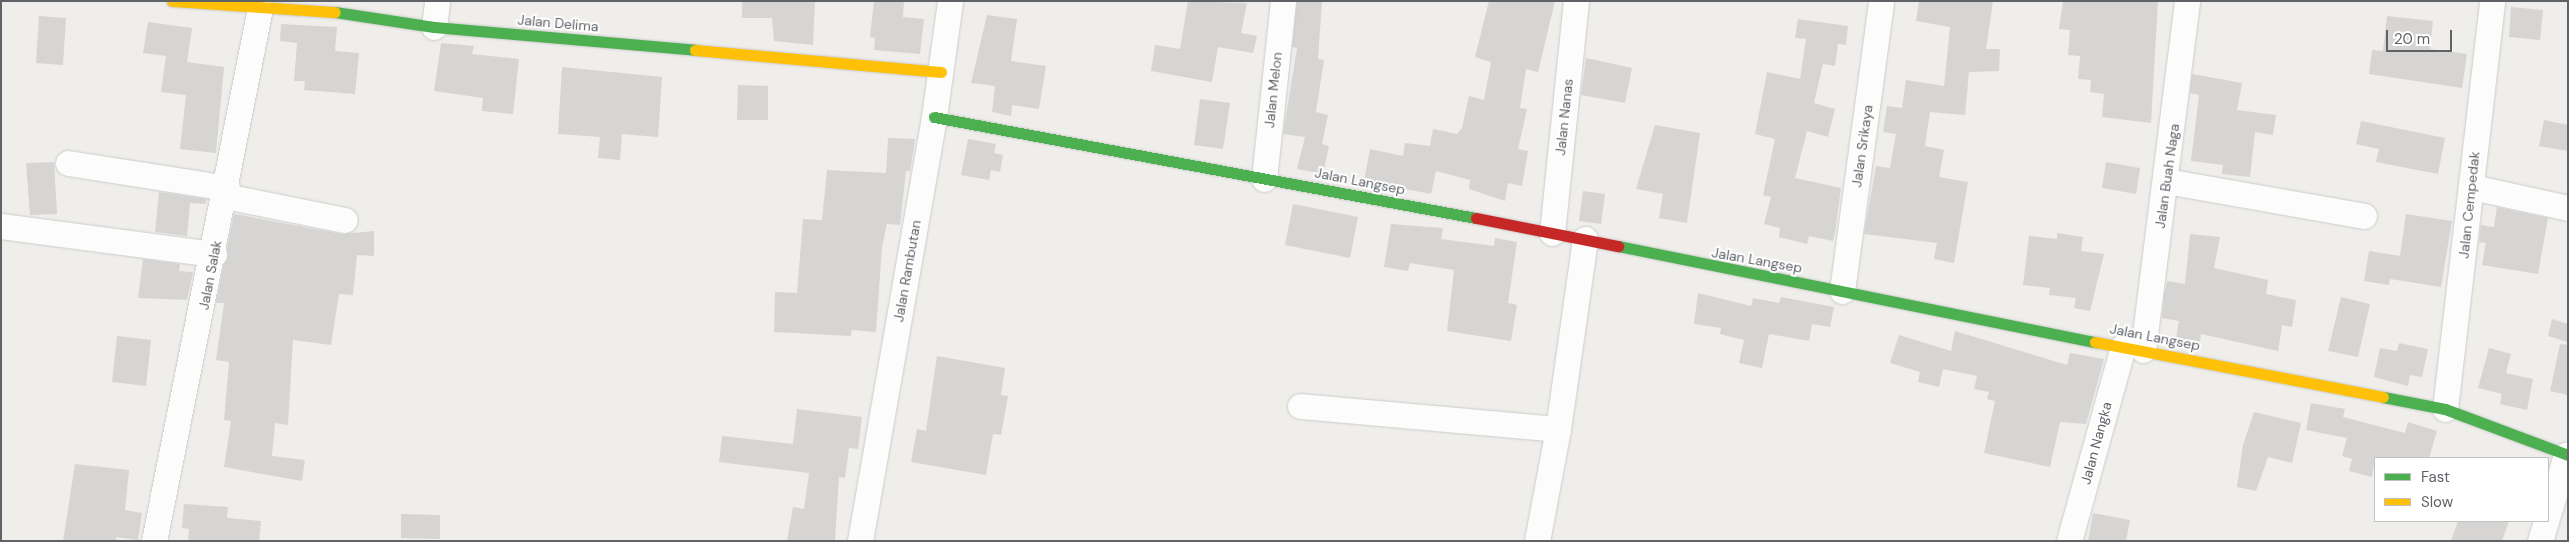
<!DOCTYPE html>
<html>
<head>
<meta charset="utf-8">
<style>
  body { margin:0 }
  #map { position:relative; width:2569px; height:542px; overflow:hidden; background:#efeeea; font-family:"DM Sans",sans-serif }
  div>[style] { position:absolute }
  .building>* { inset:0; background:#d6d5d3 }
  .roads { filter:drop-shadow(0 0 1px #cbcccc) drop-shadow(0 0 1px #cbcccc) }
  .street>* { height:25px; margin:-12.5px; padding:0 12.5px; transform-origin:12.5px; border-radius:12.5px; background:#fdfcfc }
  .fast>* { height:11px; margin:-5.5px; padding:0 5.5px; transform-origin:5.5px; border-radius:5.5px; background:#4caf50 }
  .slow>* { height:11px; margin:-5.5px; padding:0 5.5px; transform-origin:5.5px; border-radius:5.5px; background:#ffc107 }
  .jam>* { height:11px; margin:-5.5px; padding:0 5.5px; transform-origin:5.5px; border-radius:5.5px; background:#c62828 }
  span { translate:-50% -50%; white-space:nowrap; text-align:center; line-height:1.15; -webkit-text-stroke:4px #fff; paint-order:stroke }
  .street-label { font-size:14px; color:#5f6368 }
  .frame { position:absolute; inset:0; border:2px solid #5f6368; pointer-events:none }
  .legend { position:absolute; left:2374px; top:457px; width:175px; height:65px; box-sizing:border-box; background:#fff; border:1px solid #bfc1c3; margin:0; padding:6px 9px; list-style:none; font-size:15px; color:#5f6368 }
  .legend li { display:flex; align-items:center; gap:10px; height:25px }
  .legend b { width:25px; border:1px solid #bfc1c3 }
  .scale { position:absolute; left:2386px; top:30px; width:66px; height:22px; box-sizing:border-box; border:2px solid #5f6368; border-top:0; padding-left:6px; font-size:15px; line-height:18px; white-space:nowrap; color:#5f6368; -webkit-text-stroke:4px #fff; paint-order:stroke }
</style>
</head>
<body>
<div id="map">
  <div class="building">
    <i style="clip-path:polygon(742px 1px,815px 1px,813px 45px,774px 41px,772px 18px,742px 18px)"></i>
    <i style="clip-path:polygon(874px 1px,904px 1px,903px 17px,924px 19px,920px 54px,874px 50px,875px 38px,870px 37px)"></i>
    <i style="clip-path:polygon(1188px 1px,1247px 3px,1241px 33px,1257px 36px,1253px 53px,1218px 47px,1212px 82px,1151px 71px,1155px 45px,1180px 49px)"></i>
    <i style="clip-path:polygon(1297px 1px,1322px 1px,1318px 59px,1324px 60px,1316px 112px,1328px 115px,1322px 144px,1329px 146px,1323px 174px,1297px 169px,1305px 137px,1283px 134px,1297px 48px,1292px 47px)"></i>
    <i style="clip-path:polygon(1489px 1px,1555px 1px,1538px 72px,1526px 69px,1520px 108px,1527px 109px,1518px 149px,1528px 151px,1522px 186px,1508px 183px,1505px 201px,1469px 189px,1470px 180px,1436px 171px,1431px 194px,1364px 181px,1370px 149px,1403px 156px,1405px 143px,1430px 146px,1433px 129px,1457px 134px,1462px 128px,1469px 96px,1484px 100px,1491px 62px,1475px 57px)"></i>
    <i style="clip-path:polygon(1919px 1px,1993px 1px,1986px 49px,2000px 49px,1999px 71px,1969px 72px,1965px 115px,1930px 112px,1925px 146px,1944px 150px,1939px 177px,1968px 182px,1954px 263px,1934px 259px,1937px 243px,1864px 234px,1876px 166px,1890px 168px,1896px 134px,1883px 132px,1887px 106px,1902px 108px,1906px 80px,1944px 86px,1950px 27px,1916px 21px)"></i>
    <i style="clip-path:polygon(2063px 1px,2158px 1px,2151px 123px,2102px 117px,2104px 94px,2090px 92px,2091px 80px,2078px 79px,2080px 56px,2068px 55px,2070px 30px,2059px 29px)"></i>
    <i style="clip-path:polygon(2511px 7px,2543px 10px,2540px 40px,2509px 37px)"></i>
    <i style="clip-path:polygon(987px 15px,1017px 19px,1011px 61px,1046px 66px,1039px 109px,1012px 105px,1011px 116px,992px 112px,995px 86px,971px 83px)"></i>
    <i style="clip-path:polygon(39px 16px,66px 18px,63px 65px,36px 63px)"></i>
    <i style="clip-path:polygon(2387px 16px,2433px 21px,2430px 49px,2467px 54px,2462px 88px,2369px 74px,2372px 50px,2383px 51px)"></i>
    <i style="clip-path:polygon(1798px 19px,1848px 26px,1846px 45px,1838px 44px,1835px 66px,1823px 64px,1814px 103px,1835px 109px,1828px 137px,1807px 131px,1795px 178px,1841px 188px,1835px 233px,1833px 241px,1809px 236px,1807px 244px,1779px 237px,1780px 228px,1764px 224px,1771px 197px,1763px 195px,1775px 139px,1755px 134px,1767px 72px,1800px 79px,1806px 39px,1795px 38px)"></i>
    <i style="clip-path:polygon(148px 22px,192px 28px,187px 62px,224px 67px,216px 153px,180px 149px,186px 95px,161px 92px,166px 56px,143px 53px)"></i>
    <i style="clip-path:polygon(281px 24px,337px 27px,335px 51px,359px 53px,355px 94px,304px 90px,305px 81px,294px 81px,297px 43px,280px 41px)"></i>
    <i style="clip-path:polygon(441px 43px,474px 46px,472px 54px,519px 59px,513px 114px,482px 111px,483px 98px,434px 91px)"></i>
    <i style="clip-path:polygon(1586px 58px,1632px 68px,1625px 103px,1581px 95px)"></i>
    <i style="clip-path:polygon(562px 67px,662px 77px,658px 137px,622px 134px,620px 160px,598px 158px,600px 137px,558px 134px)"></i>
    <i style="clip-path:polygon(2192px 74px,2242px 83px,2237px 110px,2276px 115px,2273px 135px,2255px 132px,2250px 177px,2222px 174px,2223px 165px,2191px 161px,2199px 95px,2190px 93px)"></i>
    <i style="clip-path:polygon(738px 85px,768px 86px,768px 120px,737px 120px)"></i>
    <i style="clip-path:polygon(1200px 99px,1230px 103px,1223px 149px,1194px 145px)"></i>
    <i style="clip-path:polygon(2544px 120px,2568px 125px,2568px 151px,2539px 146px)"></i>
    <i style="clip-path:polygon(2361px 121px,2445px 138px,2438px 174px,2376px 162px,2379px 149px,2356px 144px)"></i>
    <i style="clip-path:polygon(1655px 125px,1700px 133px,1687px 223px,1659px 218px,1663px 194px,1636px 189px)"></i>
    <i style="clip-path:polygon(888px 138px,915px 139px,914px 147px,910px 171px,906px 171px,900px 225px,887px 224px,882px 247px,876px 332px,852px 330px,851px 336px,774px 332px,775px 292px,797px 293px,803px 219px,822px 220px,827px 170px,886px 173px)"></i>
    <i style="clip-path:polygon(968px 139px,996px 144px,994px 153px,1003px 155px,1000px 172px,991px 170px,989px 180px,961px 175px)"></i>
    <i style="clip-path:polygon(54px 162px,57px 214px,30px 215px,26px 163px)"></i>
    <i style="clip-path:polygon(2106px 162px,2140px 168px,2136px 194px,2102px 188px)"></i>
    <i style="clip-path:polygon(1583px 191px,1605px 194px,1601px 224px,1579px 221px)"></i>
    <i style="clip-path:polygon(159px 192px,207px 199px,205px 204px,190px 203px,187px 236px,155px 232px)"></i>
    <i style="clip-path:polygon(1293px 204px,1358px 217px,1350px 258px,1285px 245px)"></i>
    <i style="clip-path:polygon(2497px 207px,2548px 218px,2538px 274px,2482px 265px,2486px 243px,2479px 242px,2481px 225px,2494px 227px)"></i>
    <i style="clip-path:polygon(234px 214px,342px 234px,374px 231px,374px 256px,357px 255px,353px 295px,339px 294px,331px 345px,293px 340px,288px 425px,275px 423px,272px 456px,305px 460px,302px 481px,224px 467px,231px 421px,224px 420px,229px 362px,216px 360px,224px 303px,216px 303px)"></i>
    <i style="clip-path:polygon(2406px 214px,2452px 221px,2441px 287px,2390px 279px,2389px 285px,2364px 281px,2369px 251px,2400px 256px)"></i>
    <i style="clip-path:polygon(1391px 224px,1443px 228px,1441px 239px,1494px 246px,1495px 238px,1517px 242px,1508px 303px,1517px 305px,1511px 341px,1447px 331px,1454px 270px,1410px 263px,1408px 271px,1384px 267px)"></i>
    <i style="clip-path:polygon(2057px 233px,2083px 237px,2081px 251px,2104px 254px,2090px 311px,2074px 308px,2076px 298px,2049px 295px,2050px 288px,2023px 285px,2029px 236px,2057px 239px)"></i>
    <i style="clip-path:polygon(2190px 234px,2220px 237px,2214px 268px,2268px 280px,2266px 294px,2296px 300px,2292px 327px,2282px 325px,2278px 351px,2201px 334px,2200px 342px,2176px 338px,2179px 321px,2162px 318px,2164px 296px,2167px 281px,2185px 284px)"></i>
    <i style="clip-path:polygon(143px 259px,180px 264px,179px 271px,193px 272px,187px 300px,138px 298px)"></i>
    <i style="clip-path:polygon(1698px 293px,1751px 306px,1753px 298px,1779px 303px,1781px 297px,1834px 307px,1830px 327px,1812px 324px,1809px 341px,1769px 334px,1762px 368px,1739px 363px,1744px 340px,1720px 334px,1721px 328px,1694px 324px)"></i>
    <i style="clip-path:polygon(2341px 297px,2370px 304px,2358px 357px,2328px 351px)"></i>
    <i style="clip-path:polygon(2552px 319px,2568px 324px,2568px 342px,2548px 336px)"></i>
    <i style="clip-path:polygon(1955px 331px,2067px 365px,2070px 353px,2104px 359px,2086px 424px,2060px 422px,2050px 467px,1984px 453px,1995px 401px,1987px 399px,1989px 392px,1974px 389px,1977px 376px,1943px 369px,1939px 387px,1918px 382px,1920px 372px,1890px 363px,1899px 335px,1951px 351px)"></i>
    <i style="clip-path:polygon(117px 336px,151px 340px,146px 386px,112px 382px)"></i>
    <i style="clip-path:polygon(2399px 343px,2428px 349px,2422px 377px,2410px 375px,2408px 386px,2374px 377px,2380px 348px,2397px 351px)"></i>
    <i style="clip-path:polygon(2560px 344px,2568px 345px,2568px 395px,2550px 391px)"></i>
    <i style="clip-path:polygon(2489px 348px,2511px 354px,2506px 373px,2533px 379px,2527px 410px,2500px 404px,2502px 394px,2478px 388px)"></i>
    <i style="clip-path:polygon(937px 356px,1005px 368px,1001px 395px,1008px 396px,1001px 435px,993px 434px,986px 475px,911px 462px,917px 429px,926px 431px)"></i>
    <i style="clip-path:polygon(2311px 403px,2345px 409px,2343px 417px,2405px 433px,2408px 422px,2437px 431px,2429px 458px,2375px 458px,2372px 477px,2349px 471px,2352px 459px,2342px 456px,2347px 438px,2306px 430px)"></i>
    <i style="clip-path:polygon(797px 409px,862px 417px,858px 449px,849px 448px,845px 478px,839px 477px,835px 541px,787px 541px,793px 507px,804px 509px,809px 473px,719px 462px,722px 436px,793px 444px)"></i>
    <i style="clip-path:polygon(2254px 412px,2301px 423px,2292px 463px,2268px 457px,2256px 491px,2237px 487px,2243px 445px)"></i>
    <i style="clip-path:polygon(75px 464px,129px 470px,125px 510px,142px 513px,138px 540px,116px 537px,116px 541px,63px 541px)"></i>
    <i style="clip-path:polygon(184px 504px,228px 507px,227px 518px,261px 521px,259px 541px,188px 541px,189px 529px,182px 528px)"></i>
    <i style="clip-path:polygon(2093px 513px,2130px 520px,2126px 541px,2088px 541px)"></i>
    <i style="clip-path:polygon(401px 514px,440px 515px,440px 539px,401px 538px)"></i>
    <i style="clip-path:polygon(2458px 521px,2509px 521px,2502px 541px,2451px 541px)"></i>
  </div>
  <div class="roads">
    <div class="street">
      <i style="left:434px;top:27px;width:26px;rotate:-83deg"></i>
      <i style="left:68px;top:163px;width:161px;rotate:8.9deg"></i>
      <i style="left:1264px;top:179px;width:179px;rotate:-83.9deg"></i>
      <i style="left:2166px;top:181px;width:201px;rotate:10deg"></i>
      <i style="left:2472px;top:187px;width:98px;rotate:12.3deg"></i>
      <i style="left:225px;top:196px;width:122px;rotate:11.3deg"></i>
      <i style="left:1px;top:226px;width:215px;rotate:7.5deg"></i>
      <i style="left:1552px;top:233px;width:233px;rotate:-84.1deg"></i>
      <i style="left:1842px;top:291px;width:293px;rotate:-82.3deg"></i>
      <i style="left:2143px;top:350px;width:352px;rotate:-82.8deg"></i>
      <i style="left:1300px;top:406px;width:259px;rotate:5.1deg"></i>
      <i style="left:2445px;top:409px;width:411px;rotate:-83.4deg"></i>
      <i style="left:2548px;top:515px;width:63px;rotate:-73.3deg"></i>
      <i style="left:154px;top:541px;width:543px;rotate:-78.75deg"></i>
      <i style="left:860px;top:541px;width:430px;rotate:-80.1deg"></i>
      <i style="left:934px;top:117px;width:117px;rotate:-82.1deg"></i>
      <i style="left:1537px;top:541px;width:114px;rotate:-79.4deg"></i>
      <i style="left:1558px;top:429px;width:192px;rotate:-81.9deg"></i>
      <i style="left:2069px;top:541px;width:202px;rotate:-74.5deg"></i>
      <i style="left:2540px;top:541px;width:21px;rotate:-73deg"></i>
    </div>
    <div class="fast">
      <i style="left:335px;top:12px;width:100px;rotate:8.6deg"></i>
      <i style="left:434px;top:27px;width:262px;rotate:5deg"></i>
      <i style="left:934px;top:117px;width:551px;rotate:10.56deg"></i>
      <i style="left:1618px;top:246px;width:487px;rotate:11.4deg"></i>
      <i style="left:2383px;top:397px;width:63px;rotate:11deg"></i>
      <i style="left:2445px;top:409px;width:131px;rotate:20.5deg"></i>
    </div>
    <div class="slow">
      <i style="left:172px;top:1px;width:163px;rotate:3.9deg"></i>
      <i style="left:695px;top:50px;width:247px;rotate:5.1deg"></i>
      <i style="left:2095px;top:342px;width:293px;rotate:10.8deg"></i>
    </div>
    <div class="jam">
      <i style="left:1476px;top:218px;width:145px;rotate:11.2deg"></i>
    </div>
  </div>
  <div class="street-label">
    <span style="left:558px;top:23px;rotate:5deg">Jalan Delima</span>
    <span style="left:1273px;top:90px;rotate:-84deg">Jalan Melon</span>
    <span style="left:1564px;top:117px;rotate:-84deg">Jalan Nanas</span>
    <span style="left:1862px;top:146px;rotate:-82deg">Jalan Srikaya</span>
    <span style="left:2167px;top:176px;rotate:-82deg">Jalan Buah Naga</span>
    <span style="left:1360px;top:181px;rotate:11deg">Jalan Langsep</span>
    <span style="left:2469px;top:205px;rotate:-84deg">Jalan Cempedak</span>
    <span style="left:1757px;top:260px;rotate:10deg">Jalan Langsep</span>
    <span style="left:907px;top:271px;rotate:-80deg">Jalan Rambutan</span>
    <span style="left:210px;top:275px;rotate:-79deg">Jalan Salak</span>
    <span style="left:2155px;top:337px;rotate:11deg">Jalan Langsep</span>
    <span style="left:2096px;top:443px;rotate:-75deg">Jalan Nangka</span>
  </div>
  <div class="frame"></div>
  <ul class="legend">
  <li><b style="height:6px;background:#4caf50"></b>Fast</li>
  <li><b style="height:6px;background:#ffc107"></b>Slow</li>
  </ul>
  <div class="scale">20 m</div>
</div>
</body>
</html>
